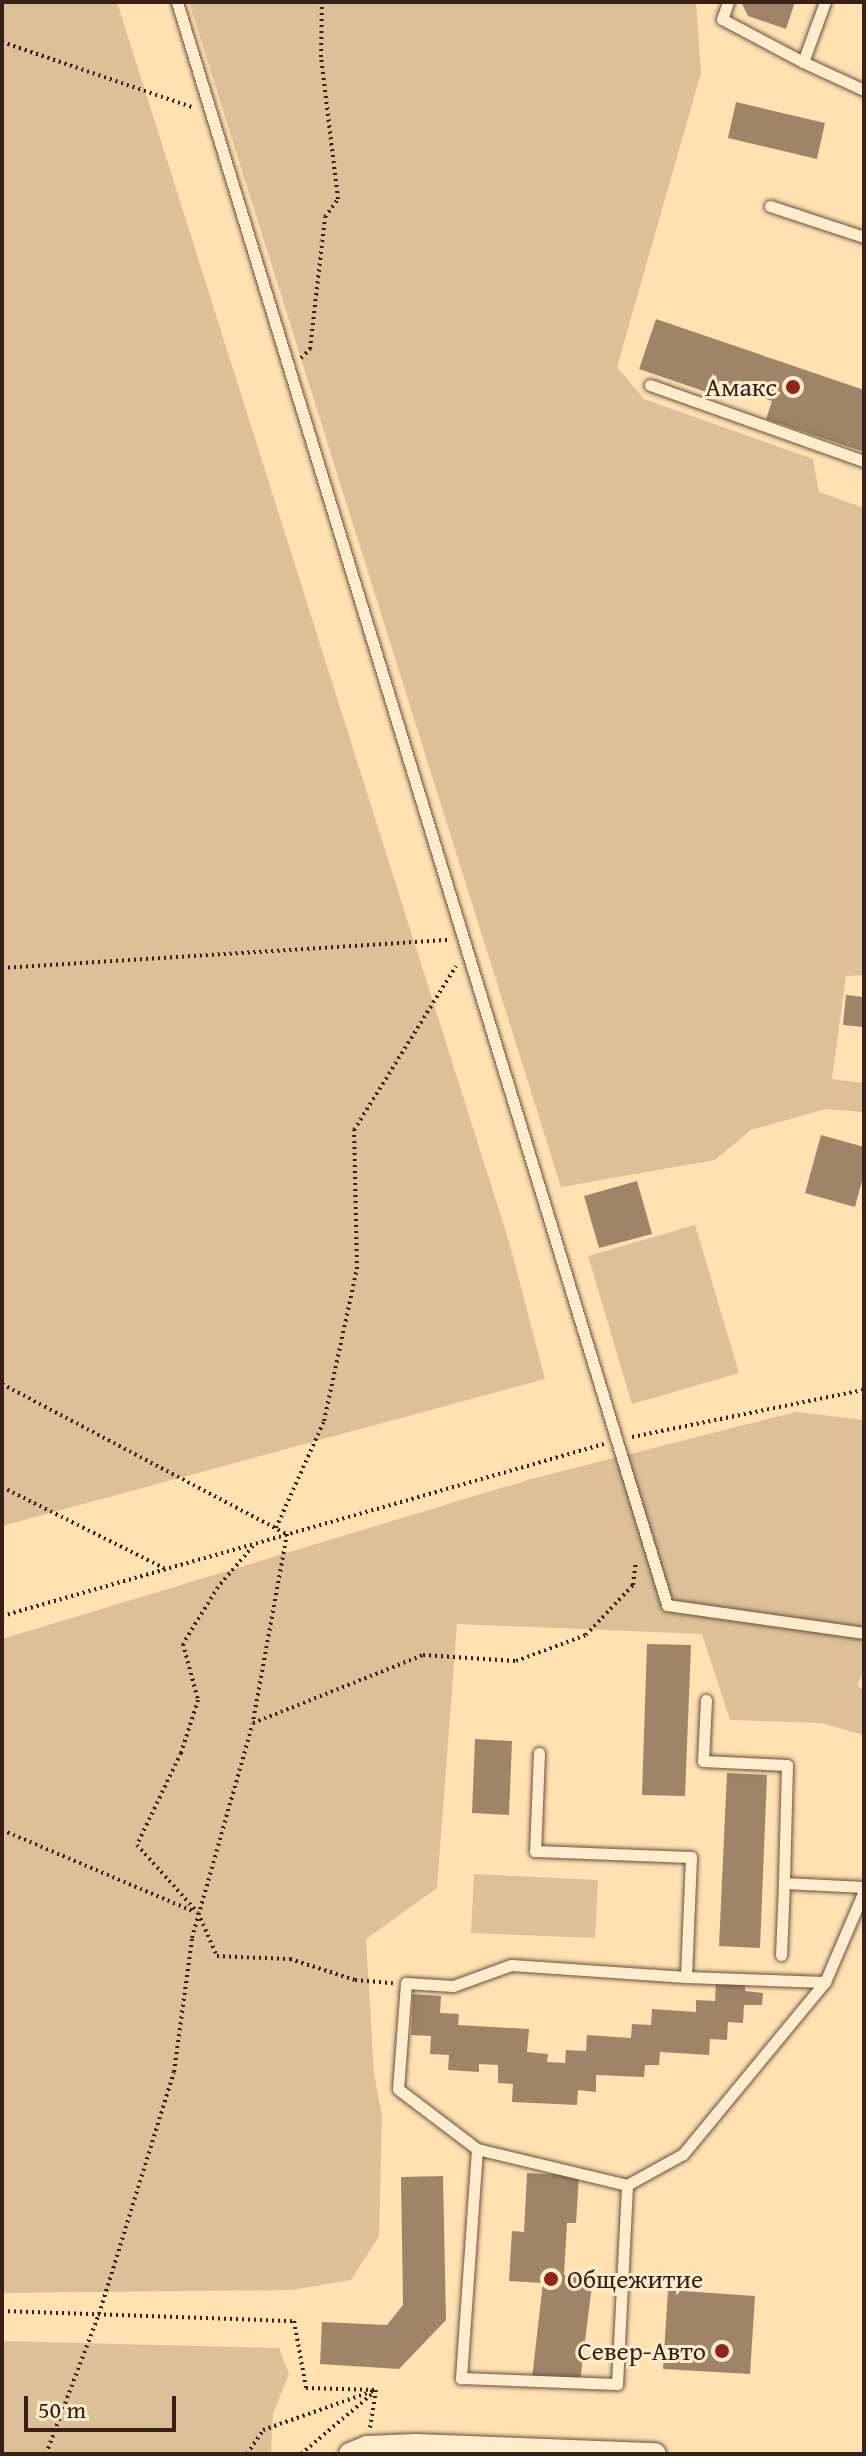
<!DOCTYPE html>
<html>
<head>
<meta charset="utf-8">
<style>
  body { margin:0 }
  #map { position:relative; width:866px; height:2456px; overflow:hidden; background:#ffe1b2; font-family:"Gentium Book Plus",serif }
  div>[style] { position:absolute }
  .green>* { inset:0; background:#ddc098 }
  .building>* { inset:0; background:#9f8468 }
  .path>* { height:4px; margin-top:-2px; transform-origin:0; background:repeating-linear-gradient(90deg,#372018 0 2px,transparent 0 6px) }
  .roads { filter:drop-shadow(0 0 2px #69503e) drop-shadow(0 0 2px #69503e) }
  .service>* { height:11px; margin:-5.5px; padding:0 5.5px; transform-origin:5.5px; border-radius:5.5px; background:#ffeccd }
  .minor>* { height:22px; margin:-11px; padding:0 11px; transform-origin:11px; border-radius:11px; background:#ffeccd }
  .dots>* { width:22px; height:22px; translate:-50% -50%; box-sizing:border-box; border:4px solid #ffeccd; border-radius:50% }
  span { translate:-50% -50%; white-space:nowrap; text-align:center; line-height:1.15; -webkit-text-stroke:6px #ffeccd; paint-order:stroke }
  .poi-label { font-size:26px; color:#372018 }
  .right { translate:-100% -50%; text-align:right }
  .left { translate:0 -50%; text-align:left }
  .frame { position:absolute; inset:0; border:4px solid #372018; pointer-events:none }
  .scale { position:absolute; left:24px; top:2396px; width:152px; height:36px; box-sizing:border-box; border:4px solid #372018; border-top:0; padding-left:10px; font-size:24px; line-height:28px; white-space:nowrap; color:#372018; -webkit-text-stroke:6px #ffeccd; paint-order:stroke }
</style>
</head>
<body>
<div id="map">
  <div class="green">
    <i style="clip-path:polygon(2px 2px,117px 2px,510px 1245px,545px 1379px,2px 1526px)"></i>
    <i style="clip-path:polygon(189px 2px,696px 2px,701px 73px,617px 367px,644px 399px,813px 459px,819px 492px,864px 508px,864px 975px,846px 976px,832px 1079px,864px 1083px,864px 1112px,826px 1109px,751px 1130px,715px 1160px,561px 1187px)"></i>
    <i style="clip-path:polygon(695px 1225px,739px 1373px,632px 1404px,588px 1256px)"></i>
    <i style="clip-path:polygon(796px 1412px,864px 1420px,864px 1671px,857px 1686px,864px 1691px,864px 1735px,821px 1723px,730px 1720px,702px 1634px,457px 1624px,437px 1888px,366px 1939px,374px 2074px,382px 2115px,379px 2236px,351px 2280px,292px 2290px,2px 2293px,2px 1639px,531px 1479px)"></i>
    <i style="clip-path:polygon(474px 1874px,598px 1880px,595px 1938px,471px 1933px)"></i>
    <i style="clip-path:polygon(2px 2341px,279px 2348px,289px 2374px,273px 2414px,271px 2454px,2px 2454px)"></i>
  </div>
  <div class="building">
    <i style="clip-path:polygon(741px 2px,795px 2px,786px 29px,748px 16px)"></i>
    <i style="clip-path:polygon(736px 102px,825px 123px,817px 159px,728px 138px)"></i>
    <i style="clip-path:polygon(656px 319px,864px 390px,864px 452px,766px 419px,772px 401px,722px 384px,718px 396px,639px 369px)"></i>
    <i style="clip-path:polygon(846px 995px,864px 997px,864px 1027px,843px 1025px)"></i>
    <i style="clip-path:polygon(821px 1135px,864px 1147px,864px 1173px,855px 1207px,805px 1193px)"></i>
    <i style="clip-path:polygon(637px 1181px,652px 1234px,599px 1248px,584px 1196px)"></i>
    <i style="clip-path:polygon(647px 1644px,691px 1645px,685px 1796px,642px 1795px)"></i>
    <i style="clip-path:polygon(475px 1739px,512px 1741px,509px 1815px,472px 1813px)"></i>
    <i style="clip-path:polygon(727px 1773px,767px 1775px,760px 1948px,719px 1946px)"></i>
    <i style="clip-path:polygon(716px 1981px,745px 1983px,745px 1991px,763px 1993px,762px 2005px,744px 2005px,743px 2023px,728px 2022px,727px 2040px,710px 2039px,709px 2055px,660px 2052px,659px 2065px,645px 2065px,644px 2077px,596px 2075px,596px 2092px,578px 2090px,577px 2105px,512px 2102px,513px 2084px,498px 2083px,498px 2065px,479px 2064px,479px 2072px,448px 2070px,449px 2055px,430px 2054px,431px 2036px,411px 2035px,413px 1994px,441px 1996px,440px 2013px,459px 2014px,458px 2025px,529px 2029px,527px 2052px,548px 2054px,547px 2062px,565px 2063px,566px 2050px,586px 2051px,587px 2035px,631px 2038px,632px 2024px,651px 2025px,652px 2009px,696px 2012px,696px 2000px,715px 2001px)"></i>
    <i style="clip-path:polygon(527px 2173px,579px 2176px,576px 2223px,567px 2223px,564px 2275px,593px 2277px,580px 2381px,532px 2378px,543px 2283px,509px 2281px,512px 2231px,524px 2232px)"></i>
    <i style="clip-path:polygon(443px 2176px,446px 2320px,399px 2369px,320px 2364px,322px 2322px,387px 2325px,403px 2305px,401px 2177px)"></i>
    <i style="clip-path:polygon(668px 2290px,755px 2296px,750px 2374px,663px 2369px)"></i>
  </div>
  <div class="path">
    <i style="left:2px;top:42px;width:201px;rotate:18.9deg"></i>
    <i style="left:301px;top:358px;width:13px;rotate:-45deg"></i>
    <i style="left:310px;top:349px;width:133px;rotate:-83.5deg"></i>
    <i style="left:325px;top:217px;width:22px;rotate:-54deg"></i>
    <i style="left:338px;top:199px;width:143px;rotate:-96.8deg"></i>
    <i style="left:321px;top:57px;width:55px;rotate:-89deg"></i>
    <i style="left:2px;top:968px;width:449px;rotate:-3.6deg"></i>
    <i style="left:2px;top:1384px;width:322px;rotate:27.8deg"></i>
    <i style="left:287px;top:1534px;width:191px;rotate:100.3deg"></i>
    <i style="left:632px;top:1437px;width:237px;rotate:-11.5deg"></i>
    <i style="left:2px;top:1487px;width:181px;rotate:26.6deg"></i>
    <i style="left:276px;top:1528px;width:117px;rotate:-65.8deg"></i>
    <i style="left:324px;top:1421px;width:156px;rotate:-77.8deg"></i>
    <i style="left:357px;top:1269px;width:139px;rotate:-91.2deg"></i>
    <i style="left:354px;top:1130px;width:193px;rotate:-58.1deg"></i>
    <i style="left:253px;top:1546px;width:54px;rotate:130.5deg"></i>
    <i style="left:218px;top:1587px;width:67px;rotate:121.6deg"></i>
    <i style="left:183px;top:1644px;width:58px;rotate:75deg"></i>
    <i style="left:198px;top:1700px;width:56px;rotate:107.8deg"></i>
    <i style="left:181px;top:1753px;width:102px;rotate:115.6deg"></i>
    <i style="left:137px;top:1845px;width:91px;rotate:48.1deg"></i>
    <i style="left:198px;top:1913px;width:47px;rotate:66.2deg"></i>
    <i style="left:217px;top:1956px;width:73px;rotate:2.4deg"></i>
    <i style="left:290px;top:1959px;width:68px;rotate:17.9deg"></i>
    <i style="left:355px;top:1980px;width:38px;rotate:5deg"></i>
    <i style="left:2px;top:1616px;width:626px;rotate:-15.95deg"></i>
    <i style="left:2px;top:1830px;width:210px;rotate:23deg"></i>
    <i style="left:2px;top:2311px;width:292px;rotate:2deg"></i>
    <i style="left:294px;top:2321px;width:68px;rotate:79.8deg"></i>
    <i style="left:306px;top:2388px;width:70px;rotate:1.6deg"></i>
    <i style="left:376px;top:2390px;width:39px;rotate:99deg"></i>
    <i style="left:46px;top:2454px;width:150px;rotate:-69.3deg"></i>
    <i style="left:99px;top:2314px;width:253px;rotate:-72.8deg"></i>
    <i style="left:174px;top:2072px;width:135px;rotate:-82.3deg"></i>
    <i style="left:192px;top:1938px;width:223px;rotate:-74.2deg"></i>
    <i style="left:253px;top:1723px;width:183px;rotate:-21.8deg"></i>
    <i style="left:423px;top:1655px;width:93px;rotate:3.7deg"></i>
    <i style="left:516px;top:1661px;width:75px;rotate:-20.4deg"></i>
    <i style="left:586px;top:1635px;width:69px;rotate:-46.8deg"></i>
    <i style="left:633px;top:1585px;width:24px;rotate:-83deg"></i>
    <i style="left:247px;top:2454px;width:29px;rotate:-56deg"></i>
    <i style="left:263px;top:2430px;width:117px;rotate:-19.5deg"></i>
    <i style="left:301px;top:2454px;width:96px;rotate:-40.3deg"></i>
  </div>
  <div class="roads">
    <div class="service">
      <i style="left:177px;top:2px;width:1676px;rotate:73deg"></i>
      <i style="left:667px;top:1605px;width:199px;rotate:8.1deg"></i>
      <i style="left:728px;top:2px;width:18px;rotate:109deg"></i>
      <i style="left:722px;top:19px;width:92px;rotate:28deg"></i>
      <i style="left:803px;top:62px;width:64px;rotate:-69.9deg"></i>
      <i style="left:803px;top:62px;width:67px;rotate:24.7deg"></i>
      <i style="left:770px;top:206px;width:99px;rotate:18.3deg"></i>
      <i style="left:650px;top:385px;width:227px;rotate:19.6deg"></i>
      <i style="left:706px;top:1700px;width:61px;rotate:92.8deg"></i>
      <i style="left:703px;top:1761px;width:84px;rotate:2.7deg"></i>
      <i style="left:787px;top:1765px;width:118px;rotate:91.5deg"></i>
      <i style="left:784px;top:1883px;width:80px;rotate:2.9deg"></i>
      <i style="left:539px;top:1753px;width:98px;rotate:92.3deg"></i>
      <i style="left:535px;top:1851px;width:156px;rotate:2.2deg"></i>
      <i style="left:691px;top:1857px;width:120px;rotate:92.4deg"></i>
      <i style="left:686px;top:1977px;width:139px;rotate:2.1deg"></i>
      <i style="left:781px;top:1955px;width:72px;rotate:-87.6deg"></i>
      <i style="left:686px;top:1977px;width:175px;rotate:-176.1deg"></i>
      <i style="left:511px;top:1965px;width:62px;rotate:160.1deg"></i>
      <i style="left:453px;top:1986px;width:47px;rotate:-176.3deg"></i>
      <i style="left:406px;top:1983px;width:106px;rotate:94.3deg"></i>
      <i style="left:398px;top:2089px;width:99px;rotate:37.2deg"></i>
      <i style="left:477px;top:2149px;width:230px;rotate:94deg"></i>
      <i style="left:461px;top:2378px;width:156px;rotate:2.2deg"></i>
      <i style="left:617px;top:2384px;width:199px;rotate:-87.1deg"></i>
      <i style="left:627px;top:2185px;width:64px;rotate:-29deg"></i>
      <i style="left:683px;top:2154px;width:223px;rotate:-50.5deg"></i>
      <i style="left:825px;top:1982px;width:99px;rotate:-66.8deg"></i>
      <i style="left:477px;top:2149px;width:154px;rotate:13.5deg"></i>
    </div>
    <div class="minor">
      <i style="left:350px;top:2454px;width:18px;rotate:-22deg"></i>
      <i style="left:367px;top:2447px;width:49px;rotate:-2.3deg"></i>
      <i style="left:416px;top:2445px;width:239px;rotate:2.2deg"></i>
    </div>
  </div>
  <div class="dots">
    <i style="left:793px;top:387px;background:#8f2418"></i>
    <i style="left:551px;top:2279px;background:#8f2418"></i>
    <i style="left:722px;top:2351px;background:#8f2418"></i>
  </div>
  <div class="poi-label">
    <span class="right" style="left:777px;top:387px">Амакс</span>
    <span class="left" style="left:567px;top:2279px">Общежитие</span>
    <span class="right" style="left:706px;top:2351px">Север-Авто</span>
  </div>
  <div class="frame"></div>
  <div class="scale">50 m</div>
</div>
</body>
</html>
